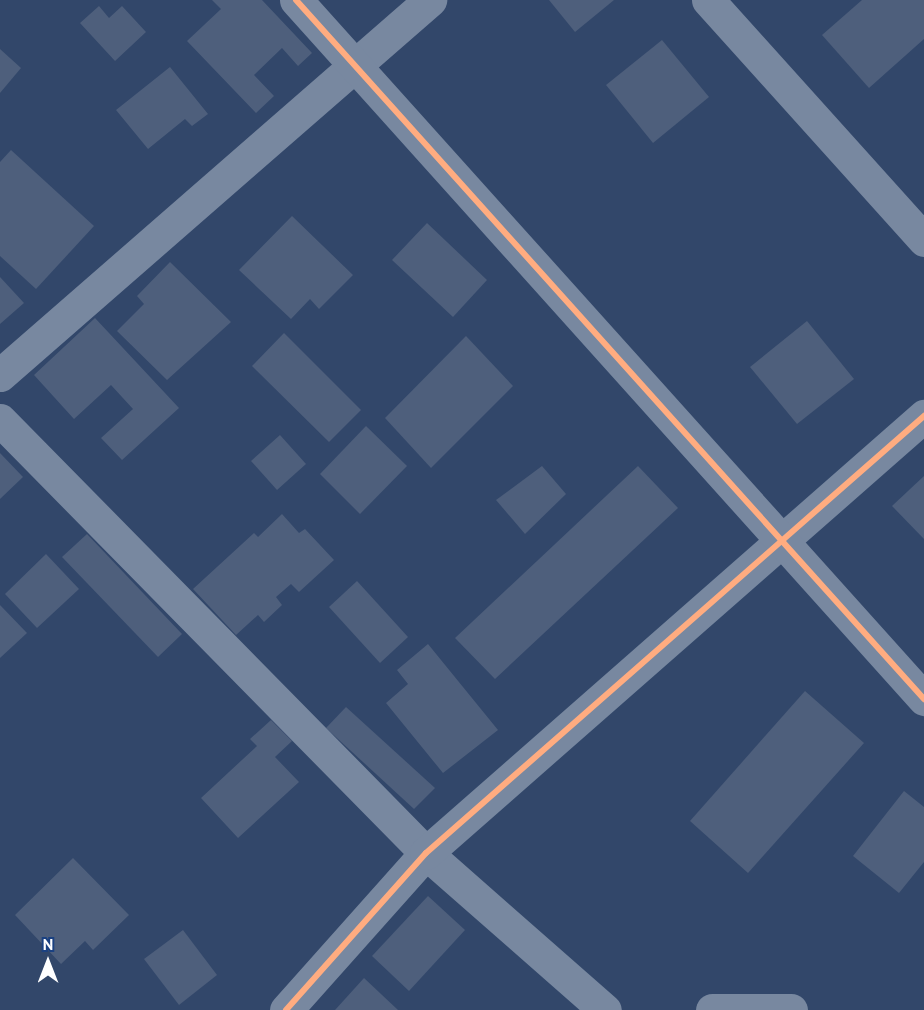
<!DOCTYPE html>
<html>
<head>
<meta charset="utf-8">
<style>
  body { margin:0 }
  #map { position:relative; width:924px; height:1010px; overflow:hidden; background:#32476a; font-family:"PT Sans",sans-serif }
  div>[style] { position:absolute }
  .building>* { inset:0; background:#4e5f7c }
  .minor>* { height:33px; margin:-16.5px; padding:0 16.5px; transform-origin:16.5px; border-radius:16.5px; background:#7888a0 }
  .tertiary>* { height:33px; margin:-16.5px; padding:0 16.5px; transform-origin:16.5px; border-radius:16.5px; background:#7888a0 }
  .cycleway>* { height:6px; margin:-3px; padding:0 3px; transform-origin:3px; border-radius:3px; background:#ffac80 }
  span { translate:-50% -50%; white-space:nowrap; text-align:center; line-height:1.15; -webkit-text-stroke:6px #1b4181; paint-order:stroke }
  .north { position:absolute; left:18px; top:932px; width:60px; height:60px; -webkit-text-stroke:4px #1b4181; paint-order:stroke; rotate:0deg; font-size:16px; font-weight:700; line-height:24px; text-align:center; color:#fff }
  .north::after { content:''; display:block; margin:auto; width:21px; height:27px; background:#fff; clip-path:polygon(50% 0,100% 100%,50% 72%,0 100%) }
</style>
</head>
<body>
<div id="map">
  <div class="building">
    <i style="clip-path:polygon(212px 0,262px 0,312px 53px,298px 66px,282px 48px,254px 75px,274px 96px,256px 113px,187px 41px,221px 9px)"></i>
    <i style="clip-path:polygon(549px 0,614px 0,575px 32px)"></i>
    <i style="clip-path:polygon(862px 0,924px 0,924px 39px,869px 88px,822px 35px)"></i>
    <i style="clip-path:polygon(99px 6px,109px 18px,122px 6px,146px 32px,115px 61px,80px 23px)"></i>
    <i style="clip-path:polygon(662px 40px,709px 97px,653px 143px,606px 85px)"></i>
    <i style="clip-path:polygon(0 49px,21px 68px,0 93px)"></i>
    <i style="clip-path:polygon(170px 67px,208px 114px,192px 126px,185px 119px,148px 149px,116px 110px)"></i>
    <i style="clip-path:polygon(11px 150px,94px 226px,36px 289px,0 256px,0 162px)"></i>
    <i style="clip-path:polygon(292px 216px,353px 275px,319px 309px,310px 299px,291px 319px,239px 270px)"></i>
    <i style="clip-path:polygon(427px 223px,487px 280px,453px 317px,392px 260px)"></i>
    <i style="clip-path:polygon(170px 262px,231px 322px,167px 380px,117px 331px,144px 304px,137px 296px)"></i>
    <i style="clip-path:polygon(0 277px,24px 303px,0 324px)"></i>
    <i style="clip-path:polygon(95px 318px,179px 408px,122px 460px,101px 438px,133px 409px,111px 385px,74px 419px,34px 375px)"></i>
    <i style="clip-path:polygon(807px 321px,854px 379px,797px 424px,750px 367px)"></i>
    <i style="clip-path:polygon(284px 333px,361px 410px,329px 442px,252px 366px)"></i>
    <i style="clip-path:polygon(466px 336px,513px 386px,431px 468px,385px 418px)"></i>
    <i style="clip-path:polygon(366px 426px,407px 466px,360px 514px,320px 474px)"></i>
    <i style="clip-path:polygon(280px 435px,306px 464px,277px 490px,251px 461px)"></i>
    <i style="clip-path:polygon(0 453px,23px 477px,0 499px)"></i>
    <i style="clip-path:polygon(542px 466px,566px 494px,525px 534px,496px 500px)"></i>
    <i style="clip-path:polygon(638px 466px,678px 508px,495px 679px,455px 638px)"></i>
    <i style="clip-path:polygon(924px 476px,924px 539px,892px 506px)"></i>
    <i style="clip-path:polygon(282px 514px,299px 533px,305px 529px,334px 560px,299px 592px,291px 584px,276px 597px,282px 605px,264px 622px,258px 615px,236px 635px,193px 589px,254px 533px,258px 537px)"></i>
    <i style="clip-path:polygon(87px 534px,182px 634px,158px 657px,62px 557px)"></i>
    <i style="clip-path:polygon(46px 554px,79px 589px,37px 628px,5px 594px)"></i>
    <i style="clip-path:polygon(357px 581px,408px 637px,380px 663px,329px 607px)"></i>
    <i style="clip-path:polygon(0 605px,27px 633px,0 658px)"></i>
    <i style="clip-path:polygon(428px 644px,498px 730px,443px 773px,386px 703px,408px 684px,397px 670px)"></i>
    <i style="clip-path:polygon(805px 691px,864px 743px,748px 873px,690px 821px)"></i>
    <i style="clip-path:polygon(346px 707px,435px 788px,414px 809px,326px 728px)"></i>
    <i style="clip-path:polygon(271px 720px,292px 741px,275px 757px,299px 782px,238px 838px,201px 798px,257px 746px,250px 739px)"></i>
    <i style="clip-path:polygon(904px 791px,924px 807px,924px 862px,899px 893px,853px 856px)"></i>
    <i style="clip-path:polygon(73px 858px,129px 915px,93px 950px,85px 941px,61px 964px,15px 915px)"></i>
    <i style="clip-path:polygon(428px 896px,465px 930px,409px 991px,372px 956px)"></i>
    <i style="clip-path:polygon(183px 930px,217px 975px,179px 1005px,144px 959px)"></i>
    <i style="clip-path:polygon(364px 978px,398px 1010px,335px 1010px)"></i>
  </div>
  <div class="minor">
    <i style="left:708px;top:0;width:323px;rotate:48deg"></i>
    <i style="left:0;top:375px;width:571px;rotate:-41.09deg"></i>
    <i style="left:0;top:420px;width:607px;rotate:45.47deg"></i>
    <i style="left:426px;top:853px;width:238px;rotate:41.3deg"></i>
    <i style="left:286px;top:1010px;width:210px;rotate:-48.3deg"></i>
    <i style="left:426px;top:853px;width:663px;rotate:-41.27deg"></i>
    <i style="left:712px;top:1010px;width:79px"></i>
  </div>
  <div class="tertiary">
    <i style="left:296px;top:0;width:940px;rotate:48.06deg"></i>
  </div>
  <div class="cycleway">
    <i style="left:296px;top:0;width:940px;rotate:48.06deg"></i>
    <i style="left:286px;top:1010px;width:210px;rotate:-48.3deg"></i>
    <i style="left:426px;top:853px;width:663px;rotate:-41.27deg"></i>
  </div>
  <div class="north">N</div>
</div>
</body>
</html>
